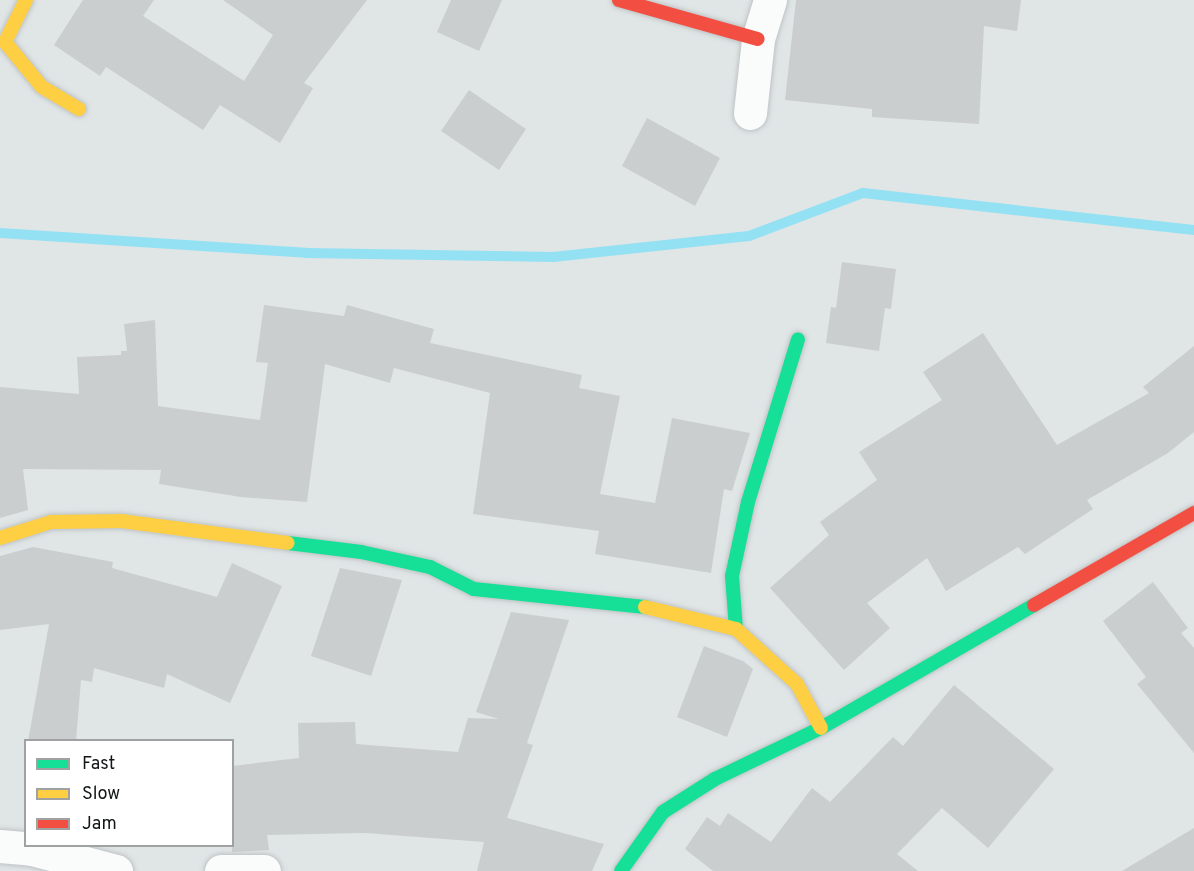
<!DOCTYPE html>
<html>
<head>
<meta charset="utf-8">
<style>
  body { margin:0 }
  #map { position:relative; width:1194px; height:871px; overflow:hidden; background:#e0e5e6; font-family:Overpass,sans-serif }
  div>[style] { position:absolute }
  .stream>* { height:10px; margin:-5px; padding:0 5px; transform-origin:5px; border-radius:5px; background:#94e1f3 }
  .building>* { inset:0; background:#cacecf }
  .roads { filter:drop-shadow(0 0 2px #bfc3c4) drop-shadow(0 0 2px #bfc3c4) }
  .street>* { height:33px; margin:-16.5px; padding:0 16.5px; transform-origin:16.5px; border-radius:16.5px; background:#fafbfb }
  .fast>* { height:14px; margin:-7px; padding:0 7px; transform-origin:7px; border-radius:7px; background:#16e098 }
  .slow>* { height:14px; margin:-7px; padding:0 7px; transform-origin:7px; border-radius:7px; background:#ffcf43 }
  .jam>* { height:14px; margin:-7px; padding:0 7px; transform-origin:7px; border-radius:7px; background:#f24e42 }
  span { translate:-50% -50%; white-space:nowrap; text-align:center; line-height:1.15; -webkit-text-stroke:4.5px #fff; paint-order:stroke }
  .legend { position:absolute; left:24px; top:739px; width:210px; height:108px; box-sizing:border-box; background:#fff; border:2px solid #a0a2a2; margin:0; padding:8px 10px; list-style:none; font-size:18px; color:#121617 }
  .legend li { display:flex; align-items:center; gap:12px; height:30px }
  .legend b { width:30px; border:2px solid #a0a2a2 }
</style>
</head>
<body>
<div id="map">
  <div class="stream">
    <i style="left:0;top:233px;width:307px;rotate:3.7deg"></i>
    <i style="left:306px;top:253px;width:247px;rotate:0.9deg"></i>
    <i style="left:553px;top:257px;width:197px;rotate:-6.1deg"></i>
    <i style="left:749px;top:236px;width:122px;rotate:-20.7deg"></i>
    <i style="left:863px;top:193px;width:333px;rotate:6.4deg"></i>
  </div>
  <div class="building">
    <i style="clip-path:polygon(83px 0,154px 0,143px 16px,244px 81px,273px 35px,223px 0,367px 0,304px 83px,313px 88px,280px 143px,220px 105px,203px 130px,106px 67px,100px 76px,54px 45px)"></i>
    <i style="clip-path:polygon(451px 0,502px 0,479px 51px,437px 32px)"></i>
    <i style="clip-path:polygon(796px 0,1021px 0,1017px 31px,984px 26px,979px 124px,872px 117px,872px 109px,785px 100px)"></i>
    <i style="clip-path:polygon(469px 90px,526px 129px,499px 170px,441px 131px)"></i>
    <i style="clip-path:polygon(647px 118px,720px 158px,695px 206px,622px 166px)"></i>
    <i style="clip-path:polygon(842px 262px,896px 269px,891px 309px,885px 308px,879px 351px,826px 343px,831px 307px,836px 308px)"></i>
    <i style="clip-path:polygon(264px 305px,344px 316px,347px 305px,434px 329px,430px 343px,582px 375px,579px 388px,620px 396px,600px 494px,655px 503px,672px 418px,750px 433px,732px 491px,724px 489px,711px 573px,595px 554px,599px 531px,473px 514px,490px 393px,394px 368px,390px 383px,325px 364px,307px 502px,241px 497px,159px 484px,161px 470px,23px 469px,28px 510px,0 518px,0 387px,79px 394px,77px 357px,121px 355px,121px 351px,127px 351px,124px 324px,155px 320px,158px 406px,260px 420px,268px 363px,256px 362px)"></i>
    <i style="clip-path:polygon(983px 333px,1057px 445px,1149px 393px,1143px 387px,1194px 346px,1194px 432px,1168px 453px,1087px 500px,1093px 509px,1025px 554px,1018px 547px,946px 591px,927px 558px,867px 603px,890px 628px,844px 670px,770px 588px,829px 535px,820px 522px,877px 480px,859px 452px,942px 400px,923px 372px)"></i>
    <i style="clip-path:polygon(33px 547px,113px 562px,112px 568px,217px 597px,232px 563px,282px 586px,230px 703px,167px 674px,164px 688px,94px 668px,92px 682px,81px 680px,76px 741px,28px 741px,49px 624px,0 630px,0 556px)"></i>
    <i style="clip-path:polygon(340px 568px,402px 580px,371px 676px,311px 656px)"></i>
    <i style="clip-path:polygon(1153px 582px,1188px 628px,1181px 633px,1194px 648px,1194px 753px,1137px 684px,1146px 677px,1103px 621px)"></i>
    <i style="clip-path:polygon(511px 612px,569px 620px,527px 743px,533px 745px,507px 818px,604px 844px,592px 871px,477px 871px,484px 842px,365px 833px,267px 835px,269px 850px,232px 852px,232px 766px,299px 758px,298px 723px,355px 722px,356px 744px,458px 752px,468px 718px,499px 719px,476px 712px)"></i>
    <i style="clip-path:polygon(704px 646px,743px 661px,753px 669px,727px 737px,677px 717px)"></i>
    <i style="clip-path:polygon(954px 685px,1054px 769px,988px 848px,942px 808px,897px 854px,918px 871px,713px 871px,685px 849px,707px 817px,720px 826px,728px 813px,771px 842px,812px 788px,830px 802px,893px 737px,903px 746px)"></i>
    <i style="clip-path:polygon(1194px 828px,1194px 871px,1122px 871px)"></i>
  </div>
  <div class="roads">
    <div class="street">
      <i style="left:750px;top:113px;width:74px;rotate:-83.8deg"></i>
      <i style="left:758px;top:39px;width:41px;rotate:-72.9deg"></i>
      <i style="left:0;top:846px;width:32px;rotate:5deg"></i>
      <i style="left:32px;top:849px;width:87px;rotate:14.7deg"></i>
      <i style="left:221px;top:871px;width:43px"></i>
    </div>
    <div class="fast">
      <i style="left:288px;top:543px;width:74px;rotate:7deg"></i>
      <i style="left:361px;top:552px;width:71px;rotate:12.3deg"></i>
      <i style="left:430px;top:567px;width:49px;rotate:26.6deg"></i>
      <i style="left:474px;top:589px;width:172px;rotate:6deg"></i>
      <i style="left:736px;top:629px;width:53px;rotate:-94.3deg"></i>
      <i style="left:732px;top:576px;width:76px;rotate:-77.8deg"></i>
      <i style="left:748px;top:502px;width:170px;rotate:-72.9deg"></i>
      <i style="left:621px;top:871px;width:72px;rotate:-54.6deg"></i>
      <i style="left:663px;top:812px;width:62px;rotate:-32.4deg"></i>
      <i style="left:715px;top:779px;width:118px;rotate:-25.7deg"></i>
      <i style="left:821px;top:728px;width:246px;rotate:-30deg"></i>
    </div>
    <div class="slow">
      <i style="left:26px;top:0;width:47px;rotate:116.6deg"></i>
      <i style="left:5px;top:42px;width:58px;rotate:50.6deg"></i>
      <i style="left:42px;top:87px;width:43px;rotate:30.7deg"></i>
      <i style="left:0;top:538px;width:53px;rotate:-17.4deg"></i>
      <i style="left:51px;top:522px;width:70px;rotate:-0.8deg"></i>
      <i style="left:121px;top:521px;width:168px;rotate:7.5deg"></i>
      <i style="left:645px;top:607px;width:94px;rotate:13.6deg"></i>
      <i style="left:736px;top:629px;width:82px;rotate:42deg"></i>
      <i style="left:797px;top:684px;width:50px;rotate:61.4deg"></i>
    </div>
    <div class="jam">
      <i style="left:619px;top:0;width:144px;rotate:15.7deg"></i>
      <i style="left:1034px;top:605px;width:185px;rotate:-29.9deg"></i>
    </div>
  </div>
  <ul class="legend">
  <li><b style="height:8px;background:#16e098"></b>Fast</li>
  <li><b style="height:8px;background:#ffcf43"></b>Slow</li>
  <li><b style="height:8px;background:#f24e42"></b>Jam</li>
  </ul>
</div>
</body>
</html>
